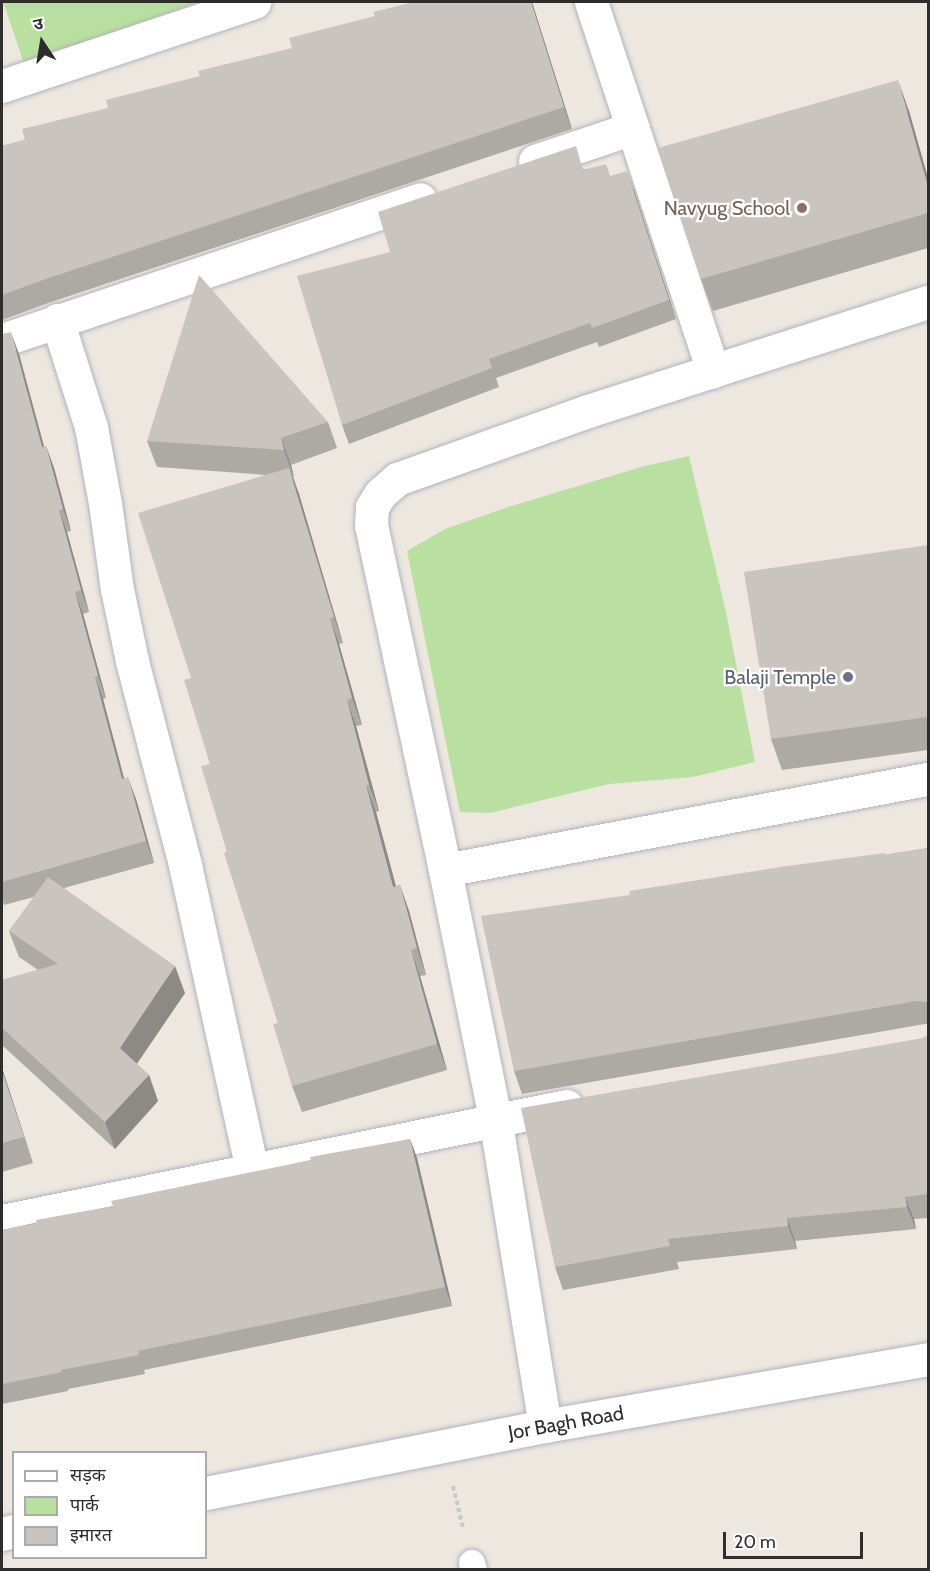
<!DOCTYPE html>
<html>
<head>
<meta charset="utf-8">
<style>
  body { margin:0 }
  #map { position:relative; width:930px; height:1571px; overflow:hidden; background:#ede7e0; font-family:Cabin,"Noto Sans Devanagari",sans-serif }
  div>[style] { position:absolute }
  .green>* { inset:0; background:#b9e0a0 }
  .path>* { height:4px; margin-top:-2px; transform-origin:0; background:repeating-linear-gradient(90deg,#c8c8c8 0 4.5px,transparent 0 7.5px) }
  .roads { filter:drop-shadow(0 0 2px #b0b3bc) drop-shadow(0 0 2px #b0b3bc) }
  .lane>* { height:26px; margin:-13px; padding:0 13px; transform-origin:13px; border-radius:13px; background:#fff }
  .street>* { height:33px; margin:-16.5px; padding:0 16.5px; transform-origin:16.5px; border-radius:16.5px; background:#fff }
  .secondary>* { height:33px; margin:-16.5px; padding:0 16.5px; transform-origin:16.5px; border-radius:16.5px; background:#fff }
  .wall>* { inset:0; background:#ada9a3 }
  .shaded-wall>* { inset:0; background:#8d8a85 }
  .building>* { inset:0; background:#c9c5be }
  .dots>* { width:16px; height:16px; translate:-50% -50%; box-sizing:border-box; border:3px solid #fff; border-radius:50% }
  span { translate:-50% -50%; white-space:nowrap; text-align:center; line-height:1.15; -webkit-text-stroke:4.5px #fff; paint-order:stroke }
  .education-label { font-size:20px; color:#785e54 }
  .right { translate:-100% -50%; text-align:right }
  .worship-label { font-size:20px; color:#5b616d }
  .street-label { font-size:20px; color:#2d2d2d }
  .frame { position:absolute; inset:0; border:3px solid #2d2d2d; pointer-events:none }
  .legend { position:absolute; left:12px; top:1451px; width:195px; height:108px; box-sizing:border-box; background:#fff; border:2px solid #ababab; margin:0; padding:8px 10px; list-style:none; font-size:18px; color:#2d2d2d }
  .legend li { display:flex; align-items:center; gap:12px; height:30px }
  .legend b { width:30px; border:2px solid #ababab }
  .north { position:absolute; left:12px; top:12px; width:60px; height:60px; -webkit-text-stroke:4px #fff; paint-order:stroke; rotate:348deg; font-size:16px; font-weight:700; line-height:24px; text-align:center; color:#2d2d2d }
  .north::after { content:''; display:block; margin:auto; width:21px; height:27px; background:#2d2d2d; clip-path:polygon(50% 0,100% 100%,50% 72%,0 100%) }
  .scale { position:absolute; left:723px; top:1532px; width:140px; height:27px; box-sizing:border-box; border:3px solid #2d2d2d; border-top:0; padding-left:8px; font-size:18px; line-height:21px; white-space:nowrap; color:#2d2d2d; -webkit-text-stroke:4px #fff; paint-order:stroke }
</style>
</head>
<body>
<div id="map">
  <div class="green">
    <i style="clip-path:polygon(3px 2px,199px 2px,24px 63px)"></i>
    <i style="clip-path:polygon(689px 456px,726px 612px,755px 762px,693px 777px,609px 784px,490px 813px,460px 812px,407px 551px,445px 529px,508px 507px,641px 467px)"></i>
  </div>
  <div class="path">
    <i style="left:453px;top:1486px;width:43px;rotate:76.6deg"></i>
  </div>
  <div class="roads">
    <div class="lane">
      <i style="left:472px;top:1563px;width:7px;rotate:74deg"></i>
    </div>
    <div class="street">
      <i style="left:591px;top:2px;width:389px;rotate:71.7deg"></i>
      <i style="left:2px;top:86px;width:266px;rotate:-18.4deg"></i>
      <i style="left:535px;top:161px;width:103px;rotate:-18.6deg"></i>
      <i style="left:57px;top:320px;width:112px;rotate:72.4deg"></i>
      <i style="left:91px;top:427px;width:77px;rotate:79.6deg"></i>
      <i style="left:105px;top:503px;width:87px;rotate:82.1deg"></i>
      <i style="left:117px;top:589px;width:74px;rotate:78.2deg"></i>
      <i style="left:132px;top:661px;width:211px;rotate:75.4deg"></i>
      <i style="left:185px;top:865px;width:311px;rotate:77.6deg"></i>
      <i style="left:2px;top:340px;width:441px;rotate:-18.6deg"></i>
      <i style="left:445px;top:870px;width:491px;rotate:-10.7deg"></i>
      <i style="left:2px;top:1221px;width:576px;rotate:-11.52deg"></i>
      <i style="left:545px;top:1426px;width:312px;rotate:-99.2deg"></i>
      <i style="left:495px;top:1118px;width:253px;rotate:-101.4deg"></i>
      <i style="left:445px;top:870px;width:352px;rotate:-102.1deg"></i>
      <i style="left:371px;top:526px;width:19px;rotate:-87deg"></i>
      <i style="left:372px;top:507px;width:15px;rotate:-58deg"></i>
      <i style="left:380px;top:494px;width:23px;rotate:-41deg"></i>
      <i style="left:397px;top:479px;width:203px;rotate:-19.6deg"></i>
      <i style="left:588px;top:411px;width:357px;rotate:-17.8deg"></i>
    </div>
    <div class="secondary">
      <i style="left:206px;top:1493px;width:346px;rotate:-11.2deg"></i>
      <i style="left:545px;top:1426px;width:389px;rotate:-9.9deg"></i>
      <i style="left:2px;top:1534px;width:12px;rotate:-14deg"></i>
    </div>
  </div>
  <div class="wall">
    <i style="clip-path:polygon(532px 2px,572px 129px,51px 302px,2px 320px,2px 146px)"></i>
    <i style="clip-path:polygon(909px 111px,928px 178px,928px 248px,713px 311px,701px 279px)"></i>
    <i style="clip-path:polygon(584px 169px,611px 176px,634px 190px,676px 319px,599px 347px,597px 342px,496px 378px,499px 387px,349px 444px,342px 425px,390px 252px)"></i>
    <i style="clip-path:polygon(2px 334px,19px 354px,44px 446px,46px 446px,54px 468px,71px 531px,67px 532px,89px 612px,83px 614px,106px 698px,103px 699px,124px 778px,136px 799px,154px 863px,64px 888px,185px 993px,137px 1064px,149px 1075px,158px 1101px,115px 1149px,2px 1045px,2px 980px,38px 970px,19px 957px,9px 931px,34px 897px,4px 905px,2px 897px)"></i>
    <i style="clip-path:polygon(328px 422px,337px 448px,291px 465px,294px 477px,293px 476px,299px 494px,343px 643px,339px 644px,362px 725px,356px 726px,379px 811px,376px 812px,396px 886px,400px 885px,409px 911px,426px 975px,420px 976px,447px 1070px,302px 1112px,292px 1086px,278px 1023px,227px 852px,210px 764px,191px 678px,267px 475px,157px 467px,147px 441px)"></i>
    <i style="clip-path:polygon(928px 545px,928px 750px,782px 770px,771px 739px)"></i>
    <i style="clip-path:polygon(928px 848px,928px 1024px,925px 1024px,522px 1094px,514px 1071px,630px 895px)"></i>
    <i style="clip-path:polygon(928px 1035px,928px 1218px,914px 1219px,916px 1229px,795px 1241px,797px 1249px,677px 1262px,679px 1269px,563px 1290px,555px 1267px,923px 1038px)"></i>
    <i style="clip-path:polygon(2px 1068px,33px 1163px,2px 1172px)"></i>
    <i style="clip-path:polygon(410px 1139px,417px 1158px,452px 1306px,144px 1370px,145px 1374px,68px 1389px,68px 1391px,2px 1404px,2px 1230px,113px 1206px,311px 1160px)"></i>
  </div>
  <div class="shaded-wall">
    <i style="clip-path:polygon(531px 2px,532px 2px,572px 129px,564px 107px)"></i>
    <i style="clip-path:polygon(898px 80px,909px 111px,928px 178px,928px 187px)"></i>
    <i style="clip-path:polygon(627px 171px,634px 190px,676px 319px,669px 300px)"></i>
    <i style="clip-path:polygon(11px 332px,19px 354px,50px 469px,42px 447px)"></i>
    <i style="clip-path:polygon(281px 438px,291px 465px,294px 477px,284px 450px)"></i>
    <i style="clip-path:polygon(46px 446px,54px 468px,71px 531px,63px 509px)"></i>
    <i style="clip-path:polygon(289px 468px,299px 494px,343px 643px,334px 617px)"></i>
    <i style="clip-path:polygon(59px 510px,67px 532px,89px 612px,81px 590px)"></i>
    <i style="clip-path:polygon(75px 592px,83px 614px,106px 698px,98px 676px)"></i>
    <i style="clip-path:polygon(330px 618px,339px 644px,362px 725px,352px 698px)"></i>
    <i style="clip-path:polygon(95px 677px,103px 699px,130px 801px,122px 779px)"></i>
    <i style="clip-path:polygon(347px 700px,356px 726px,379px 811px,369px 785px)"></i>
    <i style="clip-path:polygon(128px 777px,136px 799px,154px 863px,146px 841px)"></i>
    <i style="clip-path:polygon(366px 785px,376px 812px,403px 913px,393px 887px)"></i>
    <i style="clip-path:polygon(400px 885px,409px 911px,426px 975px,417px 948px)"></i>
    <i style="clip-path:polygon(411px 950px,420px 976px,447px 1070px,437px 1044px)"></i>
    <i style="clip-path:polygon(175px 966px,185px 993px,129px 1075px,120px 1048px)"></i>
    <i style="clip-path:polygon(2px 1068px,33px 1163px,2px 1071px)"></i>
    <i style="clip-path:polygon(149px 1075px,158px 1101px,115px 1149px,105px 1122px)"></i>
    <i style="clip-path:polygon(410px 1139px,417px 1158px,452px 1306px,445px 1287px)"></i>
    <i style="clip-path:polygon(905px 1197px,914px 1219px,916px 1229px,907px 1207px)"></i>
    <i style="clip-path:polygon(787px 1218px,795px 1241px,797px 1249px,788px 1226px)"></i>
  </div>
  <div class="building">
    <i style="clip-path:polygon(414px 2px,531px 2px,564px 107px,43px 280px,2px 295px,2px 146px,25px 140px,22px 129px,108px 108px,106px 100px,200px 76px,198px 71px,292px 48px,289px 38px,375px 16px,373px 12px)"></i>
    <i style="clip-path:polygon(898px 80px,928px 187px,928px 213px,701px 279px,658px 148px)"></i>
    <i style="clip-path:polygon(576px 146px,583px 170px,606px 164px,610px 176px,627px 171px,669px 300px,592px 328px,590px 323px,489px 359px,492px 368px,342px 425px,297px 276px,390px 252px,378px 212px)"></i>
    <i style="clip-path:polygon(199px 275px,328px 422px,281px 438px,284px 450px,147px 441px)"></i>
    <i style="clip-path:polygon(11px 332px,42px 447px,46px 446px,63px 509px,59px 510px,81px 590px,75px 592px,98px 676px,95px 677px,122px 779px,128px 777px,146px 841px,2px 882px,2px 334px)"></i>
    <i style="clip-path:polygon(289px 468px,334px 617px,330px 618px,352px 698px,347px 700px,369px 785px,366px 785px,393px 887px,400px 885px,417px 948px,411px 950px,437px 1044px,292px 1086px,273px 1024px,278px 1023px,224px 853px,227px 852px,201px 766px,210px 764px,184px 680px,191px 678px,138px 513px)"></i>
    <i style="clip-path:polygon(928px 545px,928px 717px,771px 739px,744px 572px)"></i>
    <i style="clip-path:polygon(928px 848px,928px 1003px,927px 1002px,916px 1001px,514px 1071px,481px 916px,630px 895px,629px 891px,787px 866px,885px 853px,885px 855px)"></i>
    <i style="clip-path:polygon(48px 877px,175px 966px,120px 1048px,149px 1075px,105px 1122px,2px 1028px,2px 980px,58px 964px,9px 931px)"></i>
    <i style="clip-path:polygon(928px 1035px,928px 1194px,905px 1197px,907px 1207px,787px 1218px,788px 1226px,668px 1239px,670px 1246px,555px 1267px,521px 1108px,923px 1038px)"></i>
    <i style="clip-path:polygon(2px 1071px,24px 1137px,2px 1143px)"></i>
    <i style="clip-path:polygon(410px 1139px,445px 1287px,138px 1351px,139px 1355px,61px 1370px,62px 1372px,2px 1384px,2px 1230px,37px 1223px,36px 1220px,113px 1206px,111px 1201px,311px 1160px,310px 1157px)"></i>
  </div>
  <div class="dots">
    <i style="left:802px;top:208px;background:#8d6e63"></i>
    <i style="left:848px;top:677px;background:#6b7280"></i>
  </div>
  <div class="education-label">
    <span class="right" style="left:790px;top:208px">Navyug School</span>
  </div>
  <div class="worship-label">
    <span class="right" style="left:836px;top:677px">Balaji Temple</span>
  </div>
  <div class="street-label">
    <span style="left:566px;top:1423px;rotate:-10deg">Jor Bagh Road</span>
  </div>
  <div class="frame"></div>
  <ul class="legend">
  <li><b style="height:8px;background:#fff"></b>सड़क</li>
  <li><b style="height:16px;background:#b9e0a0"></b>पार्क</li>
  <li><b style="height:16px;background:#c9c5be"></b>इमारत</li>
  </ul>
  <div class="north">उ</div>
  <div class="scale">20 m</div>
</div>
</body>
</html>
